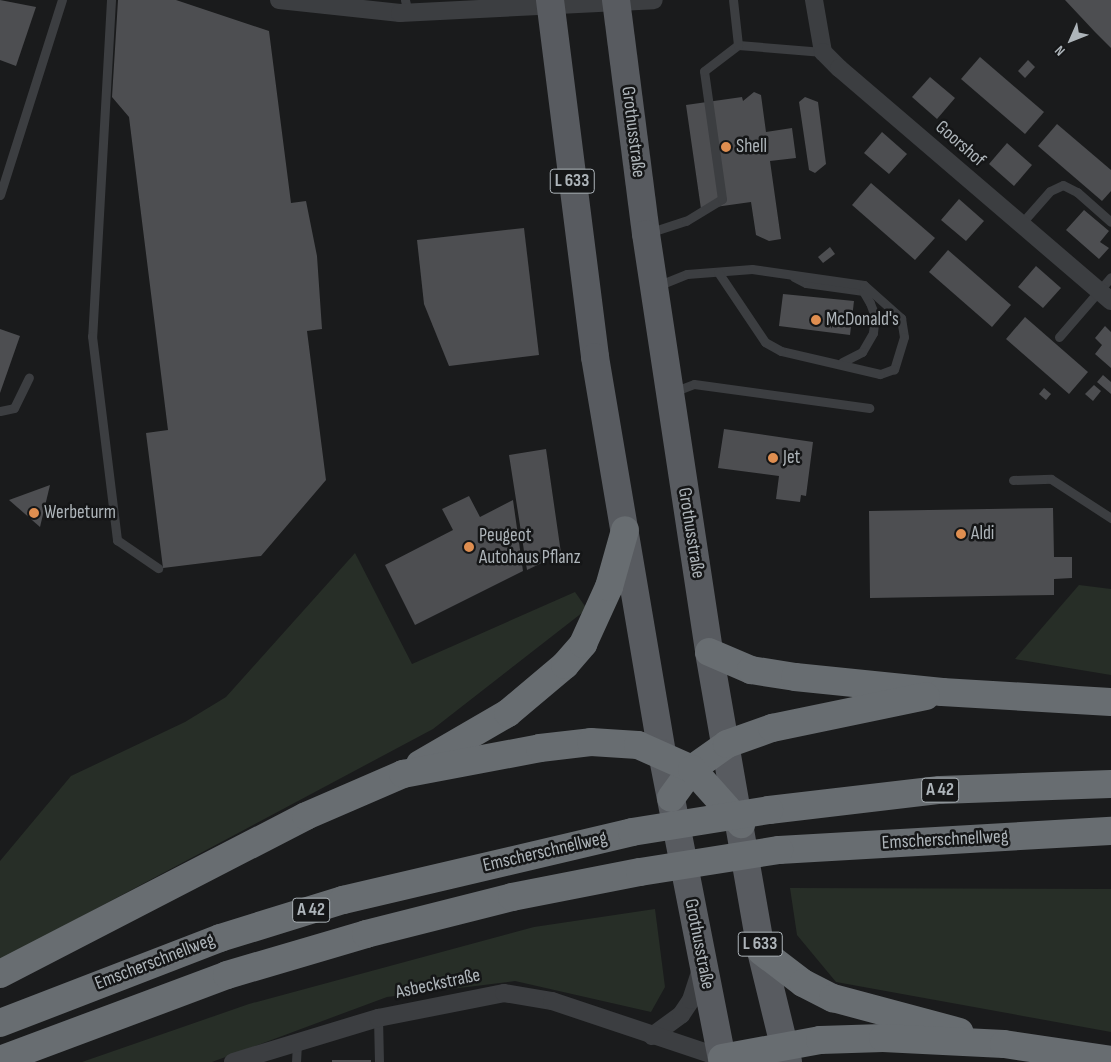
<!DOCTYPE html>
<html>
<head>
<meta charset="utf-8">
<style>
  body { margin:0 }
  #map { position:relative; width:1111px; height:1062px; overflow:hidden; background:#1a1b1c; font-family:"Sofia Sans Condensed",sans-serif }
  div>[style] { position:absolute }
  .green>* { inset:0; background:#272e27 }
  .building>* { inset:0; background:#4d4e51 }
  .service>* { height:9px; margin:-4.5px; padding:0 4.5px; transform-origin:4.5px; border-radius:4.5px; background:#3c3e41 }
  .minor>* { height:18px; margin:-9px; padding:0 9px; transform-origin:9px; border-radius:9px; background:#3c3e41 }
  .primary>* { height:28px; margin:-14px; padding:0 14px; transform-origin:14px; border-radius:14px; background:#585b60 }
  .motorway>* { height:28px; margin:-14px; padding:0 14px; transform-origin:14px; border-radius:14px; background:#686d71 }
  .motorway-bridge>* { height:28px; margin:-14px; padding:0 14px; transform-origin:14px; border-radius:14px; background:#686d71 }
  .dots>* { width:14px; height:14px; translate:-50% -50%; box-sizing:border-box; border:2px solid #151617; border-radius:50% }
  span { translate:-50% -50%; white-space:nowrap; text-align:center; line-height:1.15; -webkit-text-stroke:5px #151617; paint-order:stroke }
  .shield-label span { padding:1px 4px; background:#151617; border:1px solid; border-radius:4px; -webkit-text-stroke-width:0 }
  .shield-label { font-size:18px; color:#aeb5ba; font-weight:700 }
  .street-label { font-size:19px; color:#aeb5ba }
  .poi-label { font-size:19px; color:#aeb5ba }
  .left { translate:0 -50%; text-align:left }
  .north { position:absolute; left:1046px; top:15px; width:50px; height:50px; -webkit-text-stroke:4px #151617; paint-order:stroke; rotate:226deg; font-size:14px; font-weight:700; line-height:20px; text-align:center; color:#aeb5ba }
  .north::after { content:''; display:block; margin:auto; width:18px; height:22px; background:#aeb5ba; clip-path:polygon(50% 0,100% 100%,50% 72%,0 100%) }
</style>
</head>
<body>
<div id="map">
  <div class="green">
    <i style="clip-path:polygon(355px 553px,412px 664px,575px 592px,587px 609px,433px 729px,0 960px,0 861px,71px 776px,185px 722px,226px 697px)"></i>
    <i style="clip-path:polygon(1079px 585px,1111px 589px,1111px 675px,1015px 659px)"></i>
    <i style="clip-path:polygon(790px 888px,1111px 889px,1111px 1032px,836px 982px,797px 935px)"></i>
    <i style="clip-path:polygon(655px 909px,665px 987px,651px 1012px,515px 981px,387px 997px,212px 1062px,82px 1062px,249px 1004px,534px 927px)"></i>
  </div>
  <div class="building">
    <i style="clip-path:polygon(0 0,36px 7px,16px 66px,0 60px)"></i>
    <i style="clip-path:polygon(118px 0,176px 0,269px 31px,291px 203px,306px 201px,317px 256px,322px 329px,307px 331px,326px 480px,261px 556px,163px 568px,146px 433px,168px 430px,129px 117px,112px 97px)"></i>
    <i style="clip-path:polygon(1065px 0,1111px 0,1111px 48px,1095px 32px)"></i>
    <i style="clip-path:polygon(980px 57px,1044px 112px,1025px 134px,961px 79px)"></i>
    <i style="clip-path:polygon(1028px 60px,1035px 67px,1025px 78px,1018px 71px)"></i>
    <i style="clip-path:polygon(930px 77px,955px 98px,937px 119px,912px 97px)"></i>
    <i style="clip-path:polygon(754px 92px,761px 95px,766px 132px,792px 128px,796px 158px,770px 161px,781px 239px,769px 241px,756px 235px,751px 202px,701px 209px,686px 105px,742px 97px,743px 101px)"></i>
    <i style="clip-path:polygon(805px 97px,818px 102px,826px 164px,815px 173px,809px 170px,799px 102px)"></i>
    <i style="clip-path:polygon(1057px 124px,1111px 170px,1111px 191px,1102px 201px,1038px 146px)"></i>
    <i style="clip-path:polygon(882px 132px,907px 154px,889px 174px,864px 153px)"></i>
    <i style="clip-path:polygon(1007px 143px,1032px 165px,1014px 186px,989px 164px)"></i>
    <i style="clip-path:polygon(871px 183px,935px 238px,915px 260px,852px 205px)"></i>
    <i style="clip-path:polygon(959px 199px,984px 221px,966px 241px,941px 220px)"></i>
    <i style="clip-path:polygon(1084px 210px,1109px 231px,1100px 242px,1109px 248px,1099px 259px,1066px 230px)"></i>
    <i style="clip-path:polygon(524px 228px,539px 355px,449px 366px,424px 304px,417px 240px)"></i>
    <i style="clip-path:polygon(830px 247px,835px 254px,823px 263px,818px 257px)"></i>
    <i style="clip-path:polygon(948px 250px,1011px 305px,992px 327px,929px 272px)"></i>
    <i style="clip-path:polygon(1036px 266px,1061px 288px,1043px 308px,1018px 287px)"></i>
    <i style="clip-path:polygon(783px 294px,854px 301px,850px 335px,779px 326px)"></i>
    <i style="clip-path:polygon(1025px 317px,1088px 372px,1069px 394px,1006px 339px)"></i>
    <i style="clip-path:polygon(1105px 326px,1111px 332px,1111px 368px,1095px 354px,1102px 345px,1095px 338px)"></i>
    <i style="clip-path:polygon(0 329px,20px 336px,0 393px)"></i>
    <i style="clip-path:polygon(1103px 375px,1111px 382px,1111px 394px,1097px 382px)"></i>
    <i style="clip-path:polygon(1094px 385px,1101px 391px,1093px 401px,1085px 394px)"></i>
    <i style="clip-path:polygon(1044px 388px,1051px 394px,1046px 400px,1039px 394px)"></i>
    <i style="clip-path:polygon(724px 429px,813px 442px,806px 496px,801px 495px,800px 502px,776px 499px,779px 476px,718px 468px)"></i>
    <i style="clip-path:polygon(546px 449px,561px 553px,544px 556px,546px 561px,527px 570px,509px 455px)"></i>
    <i style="clip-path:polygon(50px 485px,40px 527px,9px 500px)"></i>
    <i style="clip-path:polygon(469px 496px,480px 517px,513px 500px,523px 571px,415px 625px,385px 565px,453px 530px,442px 509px)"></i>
    <i style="clip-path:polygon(1053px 508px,1054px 557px,1072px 557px,1072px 578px,1054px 579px,1054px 595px,870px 598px,869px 511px)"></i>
    <i style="clip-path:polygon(332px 1060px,371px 1060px,371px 1062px,332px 1062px)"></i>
  </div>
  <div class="service">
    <i style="left:111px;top:0;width:337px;rotate:93.2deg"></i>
    <i style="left:92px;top:336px;width:206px;rotate:83deg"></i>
    <i style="left:117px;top:540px;width:50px;rotate:34.3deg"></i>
    <i style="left:405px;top:0;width:13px;rotate:77deg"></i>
    <i style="left:738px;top:45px;width:85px;rotate:4.7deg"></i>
    <i style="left:0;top:195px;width:205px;rotate:-72.4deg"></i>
    <i style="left:1020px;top:225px;width:45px;rotate:-48.6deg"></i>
    <i style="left:1050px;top:191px;width:14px;rotate:-25deg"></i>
    <i style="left:1063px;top:185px;width:16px;rotate:27deg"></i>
    <i style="left:1077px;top:192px;width:45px;rotate:41.4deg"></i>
    <i style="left:648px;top:233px;width:40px;rotate:-18deg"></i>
    <i style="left:686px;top:221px;width:42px;rotate:-31.4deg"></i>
    <i style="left:722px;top:199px;width:129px;rotate:-98deg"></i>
    <i style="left:704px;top:71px;width:43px;rotate:-37.4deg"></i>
    <i style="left:738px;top:45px;width:45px;rotate:-96.3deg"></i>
    <i style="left:794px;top:277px;width:13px;rotate:27deg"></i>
    <i style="left:806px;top:283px;width:58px;rotate:8deg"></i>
    <i style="left:863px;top:291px;width:14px;rotate:60deg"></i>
    <i style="left:870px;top:303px;width:14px;rotate:69deg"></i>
    <i style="left:875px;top:316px;width:17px;rotate:97deg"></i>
    <i style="left:873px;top:333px;width:22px;rotate:120deg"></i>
    <i style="left:862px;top:352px;width:22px;rotate:153deg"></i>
    <i style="left:657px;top:286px;width:32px;rotate:-22deg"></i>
    <i style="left:687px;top:274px;width:65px;rotate:-4.4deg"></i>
    <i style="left:752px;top:269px;width:113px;rotate:8.1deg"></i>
    <i style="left:864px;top:285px;width:50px;rotate:41.7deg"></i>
    <i style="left:901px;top:318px;width:19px;rotate:81deg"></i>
    <i style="left:904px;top:337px;width:34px;rotate:107deg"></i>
    <i style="left:894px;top:369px;width:15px;rotate:160deg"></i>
    <i style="left:880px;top:374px;width:102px;rotate:-166.9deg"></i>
    <i style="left:781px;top:351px;width:18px;rotate:-151deg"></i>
    <i style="left:765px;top:342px;width:84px;rotate:-123.9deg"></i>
    <i style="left:1059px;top:337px;width:79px;rotate:-49.1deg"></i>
    <i style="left:673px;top:392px;width:22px;rotate:-21deg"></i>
    <i style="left:694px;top:384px;width:177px;rotate:7.8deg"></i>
    <i style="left:0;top:411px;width:14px;rotate:-12deg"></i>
    <i style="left:14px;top:408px;width:34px;rotate:-64deg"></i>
    <i style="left:1013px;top:480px;width:38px;rotate:-2deg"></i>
    <i style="left:1051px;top:479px;width:72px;rotate:33deg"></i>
    <i style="left:378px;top:1018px;width:44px;rotate:88.7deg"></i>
    <i style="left:296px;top:1062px;width:20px;rotate:-87deg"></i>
  </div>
  <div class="minor">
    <i style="left:279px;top:0;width:122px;rotate:6.1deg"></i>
    <i style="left:400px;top:13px;width:254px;rotate:-2.9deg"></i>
    <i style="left:814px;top:0;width:53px;rotate:80.2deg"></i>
    <i style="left:823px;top:52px;width:23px;rotate:45deg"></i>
    <i style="left:839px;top:68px;width:358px;rotate:40.6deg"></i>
    <i style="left:652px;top:1036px;width:36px;rotate:-36deg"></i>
    <i style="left:681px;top:1015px;width:18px;rotate:-56deg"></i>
    <i style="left:691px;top:1000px;width:35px;rotate:-72deg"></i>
    <i style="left:233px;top:1062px;width:152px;rotate:-16.9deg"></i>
    <i style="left:378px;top:1018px;width:128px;rotate:-11.2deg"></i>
    <i style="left:504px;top:993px;width:49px;rotate:9.5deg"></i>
    <i style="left:552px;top:1001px;width:179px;rotate:18.5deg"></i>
  </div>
  <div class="primary">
    <i style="left:550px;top:0;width:360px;rotate:82.8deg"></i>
    <i style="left:595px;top:357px;width:402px;rotate:80.4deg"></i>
    <i style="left:662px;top:753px;width:311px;rotate:78.9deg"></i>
    <i style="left:616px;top:0;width:236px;rotate:82.7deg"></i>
    <i style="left:646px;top:234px;width:423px;rotate:81.4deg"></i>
    <i style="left:709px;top:652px;width:303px;rotate:80.1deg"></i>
    <i style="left:761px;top:951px;width:114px;rotate:76.3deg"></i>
  </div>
  <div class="motorway">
    <i style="left:709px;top:652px;width:46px;rotate:23.2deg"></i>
    <i style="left:751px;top:670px;width:45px;rotate:9deg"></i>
    <i style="left:795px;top:677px;width:148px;rotate:5.8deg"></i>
    <i style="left:942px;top:692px;width:169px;rotate:3.4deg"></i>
    <i style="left:420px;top:764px;width:102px;rotate:-30.1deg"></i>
    <i style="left:508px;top:713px;width:75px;rotate:-40.1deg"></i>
    <i style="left:565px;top:665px;width:28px;rotate:-49deg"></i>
    <i style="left:583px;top:644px;width:63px;rotate:-65.5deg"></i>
    <i style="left:609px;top:587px;width:59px;rotate:-74.3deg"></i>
    <i style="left:671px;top:798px;width:36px;rotate:-54deg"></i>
    <i style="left:692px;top:769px;width:43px;rotate:-35.5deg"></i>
    <i style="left:727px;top:744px;width:48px;rotate:-19.6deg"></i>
    <i style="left:772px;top:728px;width:157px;rotate:-11.7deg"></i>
    <i style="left:769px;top:810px;width:172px;rotate:-6.7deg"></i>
    <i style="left:940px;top:790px;width:171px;rotate:-2deg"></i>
    <i style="left:779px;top:850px;width:333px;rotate:-3.3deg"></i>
    <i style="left:761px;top:951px;width:53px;rotate:37.3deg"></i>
    <i style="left:803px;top:983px;width:34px;rotate:27deg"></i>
    <i style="left:833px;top:998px;width:131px;rotate:15deg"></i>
    <i style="left:0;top:974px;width:344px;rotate:-27.3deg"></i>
    <i style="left:306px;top:816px;width:106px;rotate:-23.4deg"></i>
    <i style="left:403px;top:774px;width:139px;rotate:-10.7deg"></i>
    <i style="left:540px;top:748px;width:51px;rotate:-6.7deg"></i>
    <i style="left:591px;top:742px;width:47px;rotate:3.7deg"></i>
    <i style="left:638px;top:745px;width:59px;rotate:24deg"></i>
    <i style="left:692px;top:769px;width:74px;rotate:48.3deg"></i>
    <i style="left:0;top:1023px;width:236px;rotate:-21.1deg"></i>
    <i style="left:220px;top:938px;width:129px;rotate:-17.2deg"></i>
    <i style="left:343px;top:900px;width:297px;rotate:-13.2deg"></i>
    <i style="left:722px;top:1058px;width:100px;rotate:-10.4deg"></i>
    <i style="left:820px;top:1040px;width:63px;rotate:-1.8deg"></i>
    <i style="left:883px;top:1038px;width:121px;rotate:2.8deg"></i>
    <i style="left:1004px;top:1044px;width:108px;rotate:8.5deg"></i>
    <i style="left:0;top:1060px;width:242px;rotate:-20.5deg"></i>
    <i style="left:227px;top:975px;width:145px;rotate:-16.4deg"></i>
    <i style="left:366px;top:934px;width:151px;rotate:-14.2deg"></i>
    <i style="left:512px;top:897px;width:130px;rotate:-11.1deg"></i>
  </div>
  <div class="motorway-bridge">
    <i style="left:632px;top:832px;width:139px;rotate:-9.1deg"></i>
    <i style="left:640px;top:872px;width:141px;rotate:-9deg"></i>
  </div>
  <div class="dots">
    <i style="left:726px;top:147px;background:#df8e50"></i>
    <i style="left:816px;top:320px;background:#df8e50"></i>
    <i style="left:773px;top:458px;background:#df8e50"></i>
    <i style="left:34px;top:513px;background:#df8e50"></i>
    <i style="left:961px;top:534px;background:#df8e50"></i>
    <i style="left:469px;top:547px;background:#df8e50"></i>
  </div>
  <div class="shield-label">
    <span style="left:572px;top:181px">L 633</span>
    <span style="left:940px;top:790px">A 42</span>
    <span style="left:311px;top:910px">A 42</span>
    <span style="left:760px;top:944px">L 633</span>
  </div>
  <div class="street-label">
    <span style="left:633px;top:132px;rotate:83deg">Grothusstraße</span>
    <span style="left:960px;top:144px;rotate:41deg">Goorshof</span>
    <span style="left:691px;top:533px;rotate:81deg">Grothusstraße</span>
    <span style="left:945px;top:840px;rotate:-3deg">Emscherschnellweg</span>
    <span style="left:545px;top:852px;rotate:-13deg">Emscherschnellweg</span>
    <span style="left:699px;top:944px;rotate:79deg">Grothusstraße</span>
    <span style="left:155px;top:962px;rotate:-21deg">Emscherschnellweg</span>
    <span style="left:438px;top:984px;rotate:-12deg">Asbeckstraße</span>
  </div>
  <div class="poi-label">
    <span class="left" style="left:736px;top:147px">Shell</span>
    <span class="left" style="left:826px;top:320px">McDonald's</span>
    <span class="left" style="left:783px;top:458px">Jet</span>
    <span class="left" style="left:44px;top:513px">Werbeturm</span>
    <span class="left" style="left:971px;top:534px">Aldi</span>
    <span class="left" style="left:479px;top:547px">Peugeot<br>Autohaus Pflanz</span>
  </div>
  <div class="north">N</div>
</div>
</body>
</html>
